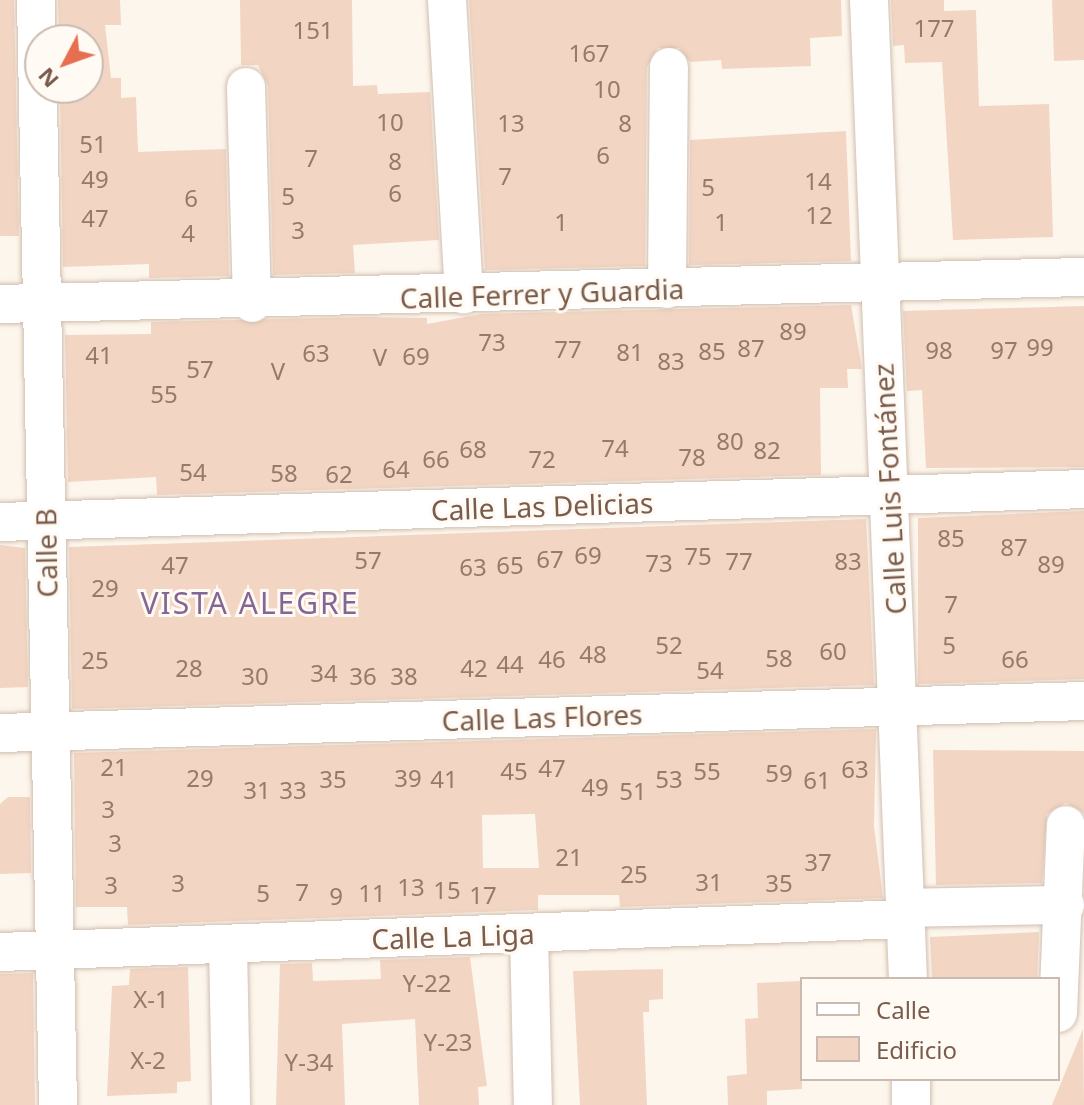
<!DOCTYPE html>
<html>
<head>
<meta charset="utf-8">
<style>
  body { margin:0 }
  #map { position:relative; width:1084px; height:1105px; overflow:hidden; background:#fdf6ec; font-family:"Noto Sans",sans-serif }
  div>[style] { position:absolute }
  .building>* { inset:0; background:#f3d5c3 }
  .roads { filter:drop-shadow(0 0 2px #d1beb0) drop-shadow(0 0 2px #d1beb0) }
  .minor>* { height:38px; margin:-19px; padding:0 19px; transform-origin:19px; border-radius:19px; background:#fff }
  span { translate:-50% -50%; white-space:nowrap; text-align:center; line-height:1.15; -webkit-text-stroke:6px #fffaf3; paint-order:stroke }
  .number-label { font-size:24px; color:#987a6a }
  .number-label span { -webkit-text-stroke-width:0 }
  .street-label { font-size:28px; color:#7a5c4d }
  .neighbourhood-label { font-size:30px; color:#846695; letter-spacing:2px }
  .legend { position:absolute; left:800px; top:977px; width:260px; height:104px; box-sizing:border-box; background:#fffaf3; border:2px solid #cabbb1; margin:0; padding:10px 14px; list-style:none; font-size:24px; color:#7a5c4d }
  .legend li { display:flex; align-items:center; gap:16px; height:40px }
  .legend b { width:40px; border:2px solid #cabbb1 }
  .north { position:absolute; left:24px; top:24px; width:80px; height:80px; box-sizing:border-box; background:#fffaf3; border:2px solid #cabbb1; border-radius:50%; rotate:229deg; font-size:22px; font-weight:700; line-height:32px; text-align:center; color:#7a5c4d }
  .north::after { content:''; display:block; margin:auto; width:28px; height:36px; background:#e76f51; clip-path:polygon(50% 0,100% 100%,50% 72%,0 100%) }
</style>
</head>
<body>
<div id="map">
  <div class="building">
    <i style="clip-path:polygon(0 0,14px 0,19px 236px,0 236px)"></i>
    <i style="clip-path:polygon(58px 0,120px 0,121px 25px,105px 25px,111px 78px,121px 78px,121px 98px,136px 97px,138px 152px,226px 149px,229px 276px,149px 278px,149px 264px,63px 267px,60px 88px,88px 88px,88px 40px,59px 40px)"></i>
    <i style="clip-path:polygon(240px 0,352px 0,353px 86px,377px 85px,378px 94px,430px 92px,439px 240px,353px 245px,355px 273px,273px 275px,268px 86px,258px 65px,241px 65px)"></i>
    <i style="clip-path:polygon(469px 0,841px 0,842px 36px,810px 38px,811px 66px,722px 69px,721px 60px,690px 62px,679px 48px,658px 48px,647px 67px,645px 266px,485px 270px)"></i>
    <i style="clip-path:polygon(891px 0,944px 0,944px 11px,976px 10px,979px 106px,1049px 104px,1053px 237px,953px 240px,942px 62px,905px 63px,904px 45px,893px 46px)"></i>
    <i style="clip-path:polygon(1052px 0,1084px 0,1084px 60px,1054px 61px)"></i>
    <i style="clip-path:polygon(846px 131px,851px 261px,689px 265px,690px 140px)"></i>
    <i style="clip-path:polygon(851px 305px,862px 369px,847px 369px,848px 388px,820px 388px,821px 475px,157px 495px,156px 477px,68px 482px,65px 335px,151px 334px,151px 322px,365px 317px,427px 318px,427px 324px,481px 314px)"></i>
    <i style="clip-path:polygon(1084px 306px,1084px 467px,926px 468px,922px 390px,907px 391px,903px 311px)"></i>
    <i style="clip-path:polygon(1084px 511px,1084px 679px,918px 684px,918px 518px)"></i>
    <i style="clip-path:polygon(866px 519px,874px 685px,72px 709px,69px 547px)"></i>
    <i style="clip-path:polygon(0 545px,25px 548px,28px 687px,0 688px)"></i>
    <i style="clip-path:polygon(evenodd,876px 729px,874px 826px,883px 898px,620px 907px,619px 895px,538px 895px,538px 910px,128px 925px,127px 907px,76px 907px,74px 753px,876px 729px,535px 814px,539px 868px,483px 868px,482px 815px,535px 814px)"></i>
    <i style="clip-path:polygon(933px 750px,1084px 751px,1084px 813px,1066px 803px,1047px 814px,1042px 883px,936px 885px)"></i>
    <i style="clip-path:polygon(8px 797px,30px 797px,31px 873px,0 874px,0 804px)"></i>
    <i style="clip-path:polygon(1039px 932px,1037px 979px,932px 979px,930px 937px)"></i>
    <i style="clip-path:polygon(470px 957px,487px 1086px,478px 1087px,479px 1105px,419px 1105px,415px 1019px,342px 1024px,345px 1105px,276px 1105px,280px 964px,312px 963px,313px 981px,381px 979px,380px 960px)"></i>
    <i style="clip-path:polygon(188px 967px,191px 1081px,177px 1082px,177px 1093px,107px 1096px,112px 986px,129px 985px,130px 969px)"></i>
    <i style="clip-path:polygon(663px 969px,663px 999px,649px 1000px,649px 1012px,643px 1012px,647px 1105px,580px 1105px,573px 971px)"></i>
    <i style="clip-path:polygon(33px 973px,35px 1105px,0 1105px,0 974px)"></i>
    <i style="clip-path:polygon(801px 981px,802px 1089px,767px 1091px,767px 1105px,728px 1105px,727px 1076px,747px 1074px,745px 1019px,758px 1018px,757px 983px)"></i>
    <i style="clip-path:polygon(1083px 1029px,1084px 1105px,1052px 1105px)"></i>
  </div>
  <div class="roads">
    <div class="minor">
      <i style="left:36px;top:0;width:1105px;rotate:88.86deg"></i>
      <i style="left:447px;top:0;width:295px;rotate:86.7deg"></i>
      <i style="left:869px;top:0;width:980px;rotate:87.72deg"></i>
      <i style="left:246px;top:87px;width:216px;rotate:88.4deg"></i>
      <i style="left:667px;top:289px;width:222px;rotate:-89.5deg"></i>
      <i style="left:0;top:304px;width:1084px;rotate:-1.43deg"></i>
      <i style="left:0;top:522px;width:1085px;rotate:-1.74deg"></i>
      <i style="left:0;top:733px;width:1084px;rotate:-1.69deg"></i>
      <i style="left:906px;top:908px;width:159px;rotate:-1.1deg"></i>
      <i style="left:529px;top:933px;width:172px;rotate:88.7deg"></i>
      <i style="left:228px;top:945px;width:160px;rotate:88.9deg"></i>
      <i style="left:0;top:952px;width:907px;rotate:-2.09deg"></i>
      <i style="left:1058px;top:1013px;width:188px;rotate:-87.6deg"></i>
      <i style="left:911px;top:1079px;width:26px;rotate:90deg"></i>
    </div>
  </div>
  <div class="number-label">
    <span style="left:934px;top:28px">177</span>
    <span style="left:313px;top:30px">151</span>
    <span style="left:589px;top:53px">167</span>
    <span style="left:607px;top:89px">10</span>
    <span style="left:390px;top:122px">10</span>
    <span style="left:511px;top:123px">13</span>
    <span style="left:625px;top:123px">8</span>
    <span style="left:93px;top:144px">51</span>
    <span style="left:603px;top:155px">6</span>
    <span style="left:311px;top:158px">7</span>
    <span style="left:395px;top:161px">8</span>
    <span style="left:505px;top:176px">7</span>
    <span style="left:95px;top:179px">49</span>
    <span style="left:818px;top:181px">14</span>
    <span style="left:708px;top:187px">5</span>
    <span style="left:395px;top:193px">6</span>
    <span style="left:288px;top:196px">5</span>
    <span style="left:191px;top:198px">6</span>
    <span style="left:819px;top:215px">12</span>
    <span style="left:95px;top:218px">47</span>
    <span style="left:561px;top:222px">1</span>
    <span style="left:721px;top:222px">1</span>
    <span style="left:298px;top:230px">3</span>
    <span style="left:188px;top:233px">4</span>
    <span style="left:793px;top:331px">89</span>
    <span style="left:492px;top:342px">73</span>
    <span style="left:1040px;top:347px">99</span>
    <span style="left:751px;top:348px">87</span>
    <span style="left:568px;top:349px">77</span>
    <span style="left:939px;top:350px">98</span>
    <span style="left:1004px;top:350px">97</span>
    <span style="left:712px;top:351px">85</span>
    <span style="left:630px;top:352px">81</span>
    <span style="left:316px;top:353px">63</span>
    <span style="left:99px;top:355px">41</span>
    <span style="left:416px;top:356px">69</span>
    <span style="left:380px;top:357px">V</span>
    <span style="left:671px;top:361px">83</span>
    <span style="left:200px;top:369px">57</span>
    <span style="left:278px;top:371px">V</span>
    <span style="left:164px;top:394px">55</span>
    <span style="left:730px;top:441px">80</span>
    <span style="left:615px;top:448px">74</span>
    <span style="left:473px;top:449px">68</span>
    <span style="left:767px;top:450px">82</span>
    <span style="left:692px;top:457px">78</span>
    <span style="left:436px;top:459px">66</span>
    <span style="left:542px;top:459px">72</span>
    <span style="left:396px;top:469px">64</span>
    <span style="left:193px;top:472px">54</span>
    <span style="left:284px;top:473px">58</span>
    <span style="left:339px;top:474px">62</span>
    <span style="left:951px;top:538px">85</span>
    <span style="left:1014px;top:547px">87</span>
    <span style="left:588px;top:555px">69</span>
    <span style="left:698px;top:556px">75</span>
    <span style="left:550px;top:559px">67</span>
    <span style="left:368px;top:560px">57</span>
    <span style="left:739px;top:561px">77</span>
    <span style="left:848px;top:561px">83</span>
    <span style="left:659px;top:563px">73</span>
    <span style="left:1051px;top:564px">89</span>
    <span style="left:175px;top:565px">47</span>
    <span style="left:510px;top:565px">65</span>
    <span style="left:473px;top:567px">63</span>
    <span style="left:105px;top:588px">29</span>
    <span style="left:951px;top:604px">7</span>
    <span style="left:669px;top:645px">52</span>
    <span style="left:949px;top:645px">5</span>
    <span style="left:833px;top:651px">60</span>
    <span style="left:593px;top:654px">48</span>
    <span style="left:779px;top:658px">58</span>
    <span style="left:552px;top:659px">46</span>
    <span style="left:1015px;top:659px">66</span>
    <span style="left:95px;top:660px">25</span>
    <span style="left:510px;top:664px">44</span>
    <span style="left:189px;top:668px">28</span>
    <span style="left:474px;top:668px">42</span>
    <span style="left:710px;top:670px">54</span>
    <span style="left:324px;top:673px">34</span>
    <span style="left:255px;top:676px">30</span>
    <span style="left:363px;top:676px">36</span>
    <span style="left:404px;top:676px">38</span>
    <span style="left:114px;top:767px">21</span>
    <span style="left:552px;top:768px">47</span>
    <span style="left:855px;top:769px">63</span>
    <span style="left:514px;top:771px">45</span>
    <span style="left:707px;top:771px">55</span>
    <span style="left:779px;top:773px">59</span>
    <span style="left:200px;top:778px">29</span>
    <span style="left:408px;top:778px">39</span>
    <span style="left:333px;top:779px">35</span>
    <span style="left:444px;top:779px">41</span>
    <span style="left:669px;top:779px">53</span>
    <span style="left:817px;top:780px">61</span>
    <span style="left:595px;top:787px">49</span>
    <span style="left:257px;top:790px">31</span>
    <span style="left:293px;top:790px">33</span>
    <span style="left:633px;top:791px">51</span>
    <span style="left:108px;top:809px">3</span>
    <span style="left:115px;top:843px">3</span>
    <span style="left:569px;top:857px">21</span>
    <span style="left:818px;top:862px">37</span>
    <span style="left:634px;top:874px">25</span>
    <span style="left:709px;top:882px">31</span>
    <span style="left:178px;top:883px">3</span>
    <span style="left:779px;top:883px">35</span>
    <span style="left:111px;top:885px">3</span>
    <span style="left:411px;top:887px">13</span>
    <span style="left:447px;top:890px">15</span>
    <span style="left:302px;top:892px">7</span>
    <span style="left:263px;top:893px">5</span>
    <span style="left:372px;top:893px">11</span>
    <span style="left:483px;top:895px">17</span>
    <span style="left:336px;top:896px">9</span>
    <span style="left:427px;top:983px">Y-22</span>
    <span style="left:151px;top:999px">X-1</span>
    <span style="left:448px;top:1042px">Y-23</span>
    <span style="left:148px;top:1060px">X-2</span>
    <span style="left:309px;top:1062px">Y-34</span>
  </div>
  <div class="street-label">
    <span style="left:542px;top:293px;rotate:-2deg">Calle Ferrer y Guardia</span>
    <span style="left:889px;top:489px;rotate:-93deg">Calle Luis Fontánez</span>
    <span style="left:542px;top:506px;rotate:-2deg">Calle Las Delicias</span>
    <span style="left:46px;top:553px;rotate:-91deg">Calle B</span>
    <span style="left:542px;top:717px;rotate:-2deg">Calle Las Flores</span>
    <span style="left:453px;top:936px;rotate:-2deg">Calle La Liga</span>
  </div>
  <div class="neighbourhood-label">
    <span style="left:250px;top:603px">VISTA ALEGRE</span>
  </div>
  <ul class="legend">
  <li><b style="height:10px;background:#fff"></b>Calle</li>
  <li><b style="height:22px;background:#f3d5c3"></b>Edificio</li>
  </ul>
  <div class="north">N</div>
</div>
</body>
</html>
